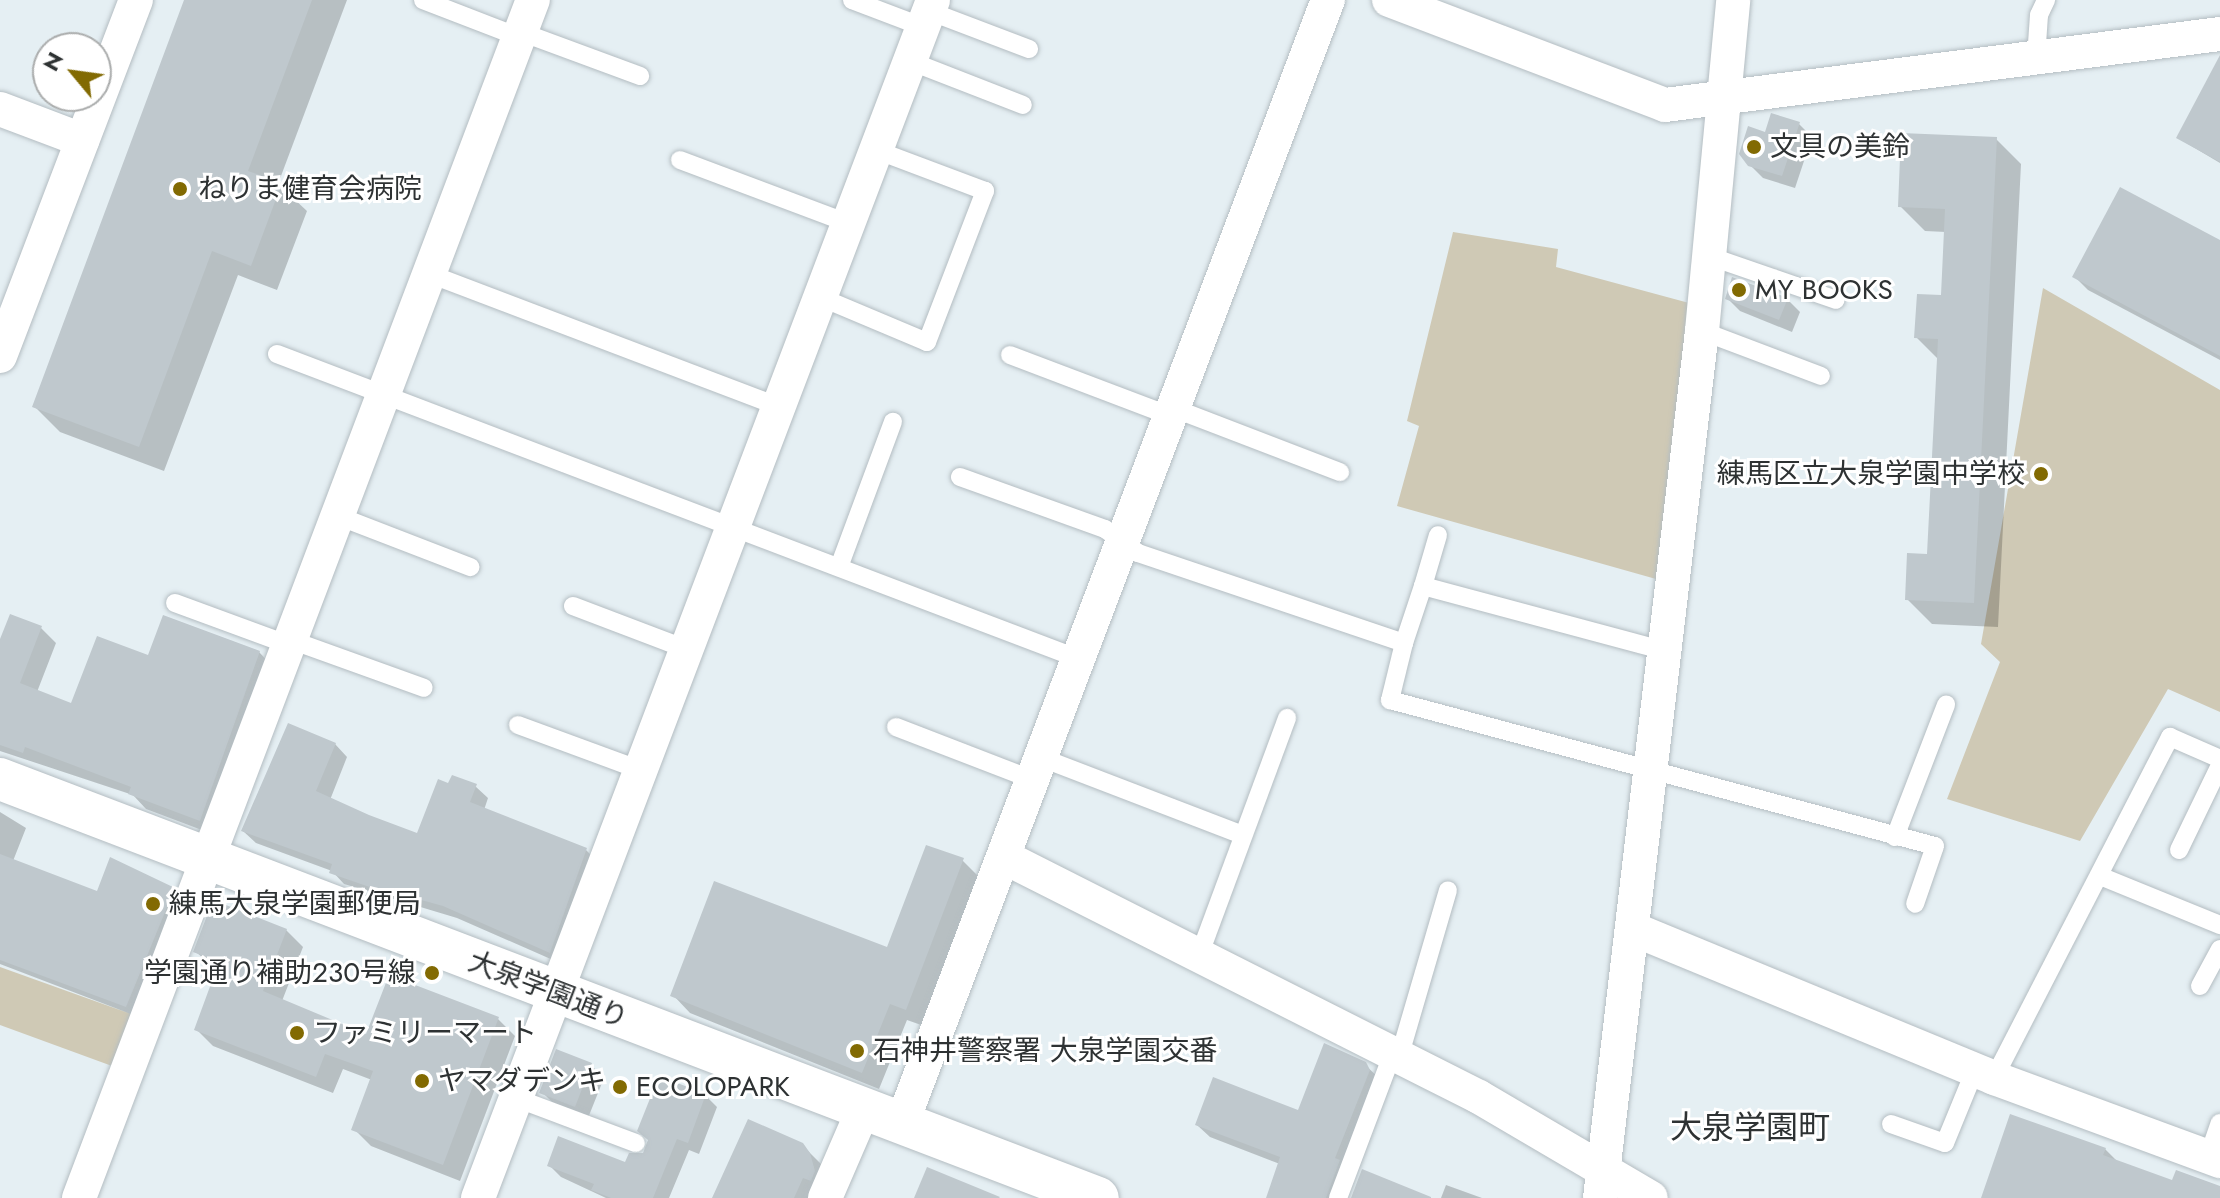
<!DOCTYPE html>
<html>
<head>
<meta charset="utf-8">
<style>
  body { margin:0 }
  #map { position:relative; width:2220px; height:1198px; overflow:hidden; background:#e5eff3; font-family:Jost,"Noto Sans JP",sans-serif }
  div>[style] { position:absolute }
  .green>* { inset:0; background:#cfc9b5 }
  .shadow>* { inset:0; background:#0003 }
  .building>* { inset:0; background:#bfc8cd }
  .roads { filter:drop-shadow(0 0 2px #b4bdc2) drop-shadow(0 0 2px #b4bdc2) }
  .service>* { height:18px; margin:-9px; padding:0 9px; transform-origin:9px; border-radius:9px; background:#fff }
  .minor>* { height:34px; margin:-17px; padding:0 17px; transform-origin:17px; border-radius:17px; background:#fff }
  .tertiary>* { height:42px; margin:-21px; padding:0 21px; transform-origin:21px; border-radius:21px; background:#fff }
  .dots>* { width:22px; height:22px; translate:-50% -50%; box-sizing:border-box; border:4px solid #fff; border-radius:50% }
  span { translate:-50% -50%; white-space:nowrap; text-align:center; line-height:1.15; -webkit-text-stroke:6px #fff; paint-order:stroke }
  .poi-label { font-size:28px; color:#2e3233 }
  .left { translate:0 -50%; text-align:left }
  .right { translate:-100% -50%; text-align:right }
  .street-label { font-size:28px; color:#2e3233 }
  .quarter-label { font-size:32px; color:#2e3233 }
  .north { position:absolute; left:32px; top:32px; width:80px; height:80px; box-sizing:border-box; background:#fff; border:2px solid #abadad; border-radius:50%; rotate:299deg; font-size:22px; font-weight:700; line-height:32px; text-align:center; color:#2e3233 }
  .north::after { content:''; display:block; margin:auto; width:28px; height:36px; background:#826a02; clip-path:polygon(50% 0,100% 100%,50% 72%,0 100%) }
</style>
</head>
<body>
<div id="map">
  <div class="green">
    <i style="clip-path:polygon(1453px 232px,1558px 249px,1556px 267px,1689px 303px,1656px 579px,1397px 506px,1419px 426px,1407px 421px)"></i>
    <i style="clip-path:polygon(2043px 288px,2220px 390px,2220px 712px,2168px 689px,2080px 841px,1947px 799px,2000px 662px,1981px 644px)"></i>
    <i style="clip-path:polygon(0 967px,131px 1014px,112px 1066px,0 1025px)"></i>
  </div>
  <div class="shadow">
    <i style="clip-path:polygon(186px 0,347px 0,278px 184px,307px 211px,277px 290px,238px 275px,164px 471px,60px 432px,35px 407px)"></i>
    <i style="clip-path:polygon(2220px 59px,2220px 163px,2178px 138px)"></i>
    <i style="clip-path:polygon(1799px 124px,1812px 137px,1795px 188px,1763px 178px,1749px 164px,1766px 134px)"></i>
    <i style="clip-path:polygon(1996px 139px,2021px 164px,1998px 627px,1932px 624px,1907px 599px,1929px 556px,1939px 360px,1916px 337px,1943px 297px,1946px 232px,1925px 231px,1900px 206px)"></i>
    <i style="clip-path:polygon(2220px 243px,2220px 360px,2088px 290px,2075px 277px)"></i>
    <i style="clip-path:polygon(1727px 298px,1787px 299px,1800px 312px,1792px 332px,1740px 311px)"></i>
    <i style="clip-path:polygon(41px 628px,56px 643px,37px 692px,72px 705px,149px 658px,259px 652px,274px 668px,215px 835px,146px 809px,133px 795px,0 751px,0 645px)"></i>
    <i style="clip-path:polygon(335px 744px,347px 757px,330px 800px,418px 836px,449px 785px,475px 786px,488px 798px,484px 810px,586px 850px,598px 862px,562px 964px,457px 918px,344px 884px,332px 871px,256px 843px,243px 831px)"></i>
    <i style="clip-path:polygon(0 812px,26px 828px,13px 861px,98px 894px,174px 889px,184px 899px,136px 1016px,0 964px)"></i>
    <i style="clip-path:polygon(962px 860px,980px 878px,924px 1026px,907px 1020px,879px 1089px,690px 1013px,673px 995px,888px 949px)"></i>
    <i style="clip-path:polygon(286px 930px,303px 947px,282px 1001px,368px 1037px,498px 1019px,515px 1036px,460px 1181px,371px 1146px,354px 1129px,372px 1080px,343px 1069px,333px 1093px,213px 1046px,196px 1029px,218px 971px,196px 952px)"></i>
    <i style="clip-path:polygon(1364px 1064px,1378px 1077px,1342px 1198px,1268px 1198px,1280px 1164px,1210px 1137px,1197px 1125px,1300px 1112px)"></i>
    <i style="clip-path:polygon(591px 1065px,604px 1078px,588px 1118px,555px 1105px,542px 1092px)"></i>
    <i style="clip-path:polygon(705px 1095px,717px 1107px,699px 1154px,689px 1150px,669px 1198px,606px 1198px,561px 1177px,549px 1165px,627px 1165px,644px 1155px,650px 1140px)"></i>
    <i style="clip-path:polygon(802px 1145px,822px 1165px,822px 1198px,714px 1198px)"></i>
    <i style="clip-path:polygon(2105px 1149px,2118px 1162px,2173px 1182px,2220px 1191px,2220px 1198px,1983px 1198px)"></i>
    <i style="clip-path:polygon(1446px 1185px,1482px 1198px,1441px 1198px)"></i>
  </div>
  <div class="building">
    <i style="clip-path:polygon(184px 0,312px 0,248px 171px,282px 183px,251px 266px,212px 251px,139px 447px,32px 407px)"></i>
    <i style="clip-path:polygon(2220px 55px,2220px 162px,2176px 138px)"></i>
    <i style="clip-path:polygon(1771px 113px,1800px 122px,1782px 176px,1748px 166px,1739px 154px,1748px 126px,1765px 132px)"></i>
    <i style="clip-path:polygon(1901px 133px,1997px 137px,1974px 603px,1905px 600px,1907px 553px,1927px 554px,1938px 339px,1914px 338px,1917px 294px,1941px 295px,1945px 209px,1898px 207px)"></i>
    <i style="clip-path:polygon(2120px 187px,2220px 240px,2220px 356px,2072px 277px)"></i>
    <i style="clip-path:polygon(1732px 277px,1788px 298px,1779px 320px,1725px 299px)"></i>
    <i style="clip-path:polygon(10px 614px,42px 626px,20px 683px,71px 703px,97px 636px,148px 655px,163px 615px,260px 651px,200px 821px,128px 794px,131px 787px,25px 747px,23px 753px,0 745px,0 639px)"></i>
    <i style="clip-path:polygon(288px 723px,336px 743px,316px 791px,369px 815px,417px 833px,438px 779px,448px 783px,452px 775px,477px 784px,470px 802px,587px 848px,550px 953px,443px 906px,414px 898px,413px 902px,329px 873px,332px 864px,241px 831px)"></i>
    <i style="clip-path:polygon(926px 845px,964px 858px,906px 1010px,890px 1004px,862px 1073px,670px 996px,714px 881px,887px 947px)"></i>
    <i style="clip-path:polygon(0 854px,97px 891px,110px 857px,175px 888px,126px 1007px,0 960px)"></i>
    <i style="clip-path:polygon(213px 900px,287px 929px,263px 991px,366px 1034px,389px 975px,499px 1017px,443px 1165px,351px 1130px,373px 1071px,325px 1054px,316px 1077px,194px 1030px,219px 962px,193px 952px)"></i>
    <i style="clip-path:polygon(1324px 1043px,1366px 1062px,1370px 1070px,1335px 1158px,1340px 1160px,1326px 1198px,1266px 1198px,1280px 1157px,1195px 1125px,1213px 1077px,1298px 1110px)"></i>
    <i style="clip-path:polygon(556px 1049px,592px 1063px,575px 1107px,539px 1093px)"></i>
    <i style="clip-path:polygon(659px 1076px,706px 1094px,688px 1143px,677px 1139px,653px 1198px,611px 1198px,591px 1190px,594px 1184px,547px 1166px,558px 1136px,625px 1162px,629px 1153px,643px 1153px,648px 1140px,637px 1131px)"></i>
    <i style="clip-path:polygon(2010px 1114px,2106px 1148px,2103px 1155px,2172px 1180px,2176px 1170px,2220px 1186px,2220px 1198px,1981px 1198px)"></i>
    <i style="clip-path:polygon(748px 1119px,803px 1143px,810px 1153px,815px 1171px,811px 1181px,803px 1178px,794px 1198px,712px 1198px)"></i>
    <i style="clip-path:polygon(927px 1167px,1000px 1197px,999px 1198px,914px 1198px)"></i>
    <i style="clip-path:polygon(1362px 1169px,1431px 1197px,1431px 1198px,1351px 1198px)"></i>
  </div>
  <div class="roads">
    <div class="service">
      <i style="left:423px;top:0;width:103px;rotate:21.1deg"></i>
      <i style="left:852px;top:0;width:76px;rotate:20.8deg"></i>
      <i style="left:929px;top:11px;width:107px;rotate:20.8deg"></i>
      <i style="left:521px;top:32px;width:127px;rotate:20.3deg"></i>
      <i style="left:2036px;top:58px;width:43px;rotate:-86deg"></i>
      <i style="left:2039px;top:15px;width:17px;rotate:-65deg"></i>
      <i style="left:910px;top:61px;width:121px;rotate:21.3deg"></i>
      <i style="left:680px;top:160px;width:179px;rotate:20.6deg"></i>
      <i style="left:1709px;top:256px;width:134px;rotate:19.1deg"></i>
      <i style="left:430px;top:274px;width:372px;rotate:20.8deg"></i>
      <i style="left:820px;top:297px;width:116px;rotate:22.8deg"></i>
      <i style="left:927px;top:342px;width:162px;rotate:-69deg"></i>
      <i style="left:985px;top:191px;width:116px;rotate:-159.4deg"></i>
      <i style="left:1702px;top:331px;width:127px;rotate:20.7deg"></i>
      <i style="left:277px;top:354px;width:858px;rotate:20.82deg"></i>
      <i style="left:1010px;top:355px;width:172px;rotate:20.8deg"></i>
      <i style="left:1173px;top:408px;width:179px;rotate:21deg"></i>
      <i style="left:960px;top:477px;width:154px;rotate:19.7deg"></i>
      <i style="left:1105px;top:529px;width:41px;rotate:36deg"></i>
      <i style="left:1138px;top:553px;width:281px;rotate:18.7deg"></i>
      <i style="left:1404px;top:643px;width:60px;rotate:-71.6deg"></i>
      <i style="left:1423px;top:586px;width:247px;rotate:15deg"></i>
      <i style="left:338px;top:516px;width:142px;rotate:21.1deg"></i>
      <i style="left:839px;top:567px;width:155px;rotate:-69.6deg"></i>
      <i style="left:1423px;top:586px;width:53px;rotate:-73.6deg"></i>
      <i style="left:175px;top:603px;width:121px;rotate:20.2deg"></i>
      <i style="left:573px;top:606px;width:121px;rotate:20.8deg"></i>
      <i style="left:291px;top:640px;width:141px;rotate:19.8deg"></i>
      <i style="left:1404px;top:643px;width:59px;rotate:103.8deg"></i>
      <i style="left:1390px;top:700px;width:564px;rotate:15deg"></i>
      <i style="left:1935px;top:846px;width:61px;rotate:109deg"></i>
      <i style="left:518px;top:725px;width:130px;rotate:20.2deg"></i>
      <i style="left:896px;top:727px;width:147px;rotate:21.1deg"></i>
      <i style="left:1042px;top:758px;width:215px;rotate:21deg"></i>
      <i style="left:1895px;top:837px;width:142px;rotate:-68.9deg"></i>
      <i style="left:2179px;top:850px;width:94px;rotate:-64.2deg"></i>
      <i style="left:2100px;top:876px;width:130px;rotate:22.2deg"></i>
      <i style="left:1199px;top:956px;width:254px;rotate:-69.7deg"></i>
      <i style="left:2200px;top:986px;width:42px;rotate:-61.6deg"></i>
      <i style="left:1994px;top:1078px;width:384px;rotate:-62.7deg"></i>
      <i style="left:2170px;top:737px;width:55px;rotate:23.7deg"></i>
      <i style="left:516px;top:1098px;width:128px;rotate:20.6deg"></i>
      <i style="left:1891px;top:1124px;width:57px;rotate:19.4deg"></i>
      <i style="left:1945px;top:1143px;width:79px;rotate:-67.7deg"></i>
      <i style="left:2208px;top:1157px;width:36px;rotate:-71deg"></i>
      <i style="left:1338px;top:1198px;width:141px;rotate:-69.3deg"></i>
      <i style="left:1388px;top:1066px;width:27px;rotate:-56deg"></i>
      <i style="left:1403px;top:1044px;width:160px;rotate:-73.7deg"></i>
    </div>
    <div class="minor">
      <i style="left:1389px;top:0;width:295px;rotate:20.8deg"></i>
      <i style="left:1665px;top:105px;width:560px;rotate:-7.29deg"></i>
      <i style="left:0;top:109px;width:88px;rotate:20.7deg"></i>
      <i style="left:0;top:356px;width:381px;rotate:-69.1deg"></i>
      <i style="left:1004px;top:857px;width:532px;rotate:26.81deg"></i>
      <i style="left:1479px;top:1097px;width:199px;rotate:30.4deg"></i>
      <i style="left:1633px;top:929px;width:391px;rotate:22.4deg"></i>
      <i style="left:1994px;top:1078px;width:241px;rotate:20.2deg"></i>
      <i style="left:902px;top:1123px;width:1201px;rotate:-69.23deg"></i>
      <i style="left:79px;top:1198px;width:1281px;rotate:-69.25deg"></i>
      <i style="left:478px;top:1198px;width:1281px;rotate:-69.2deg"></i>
      <i style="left:825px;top:1198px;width:98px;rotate:-66.6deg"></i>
      <i style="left:1600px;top:1198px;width:873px;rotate:-83.29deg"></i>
      <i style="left:1702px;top:331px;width:332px;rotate:-84.6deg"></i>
    </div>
    <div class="tertiary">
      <i style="left:0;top:779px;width:1175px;rotate:20.89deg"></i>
    </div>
  </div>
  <div class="dots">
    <i style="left:1754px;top:147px;background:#826a02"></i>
    <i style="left:180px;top:189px;background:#826a02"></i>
    <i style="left:1739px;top:290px;background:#826a02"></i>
    <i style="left:2041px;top:474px;background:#826a02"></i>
    <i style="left:153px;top:904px;background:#826a02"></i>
    <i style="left:432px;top:973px;background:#826a02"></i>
    <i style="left:297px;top:1033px;background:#826a02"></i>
    <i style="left:857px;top:1051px;background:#826a02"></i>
    <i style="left:422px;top:1081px;background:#826a02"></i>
    <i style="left:620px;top:1087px;background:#826a02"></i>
  </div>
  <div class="poi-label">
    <span class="left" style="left:1770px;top:147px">文具の美鈴</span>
    <span class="left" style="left:198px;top:189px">ねりま健育会病院</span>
    <span class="left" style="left:1755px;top:290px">MY BOOKS</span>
    <span class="right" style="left:2025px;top:474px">練馬区立大泉学園中学校</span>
    <span class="left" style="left:169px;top:904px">練馬大泉学園郵便局</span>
    <span class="right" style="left:416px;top:973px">学園通り補助230号線</span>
    <span class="left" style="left:313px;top:1033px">ファミリーマート</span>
    <span class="left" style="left:873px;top:1051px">石神井警察署 大泉学園交番</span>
    <span class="left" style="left:438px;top:1081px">ヤマダデンキ</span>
    <span class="left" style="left:636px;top:1087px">ECOLOPARK</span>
  </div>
  <div class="street-label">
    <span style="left:548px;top:990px;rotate:21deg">大泉学園通り</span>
  </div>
  <div class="quarter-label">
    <span style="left:1750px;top:1127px">大泉学園町</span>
  </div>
  <div class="north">N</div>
</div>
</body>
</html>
